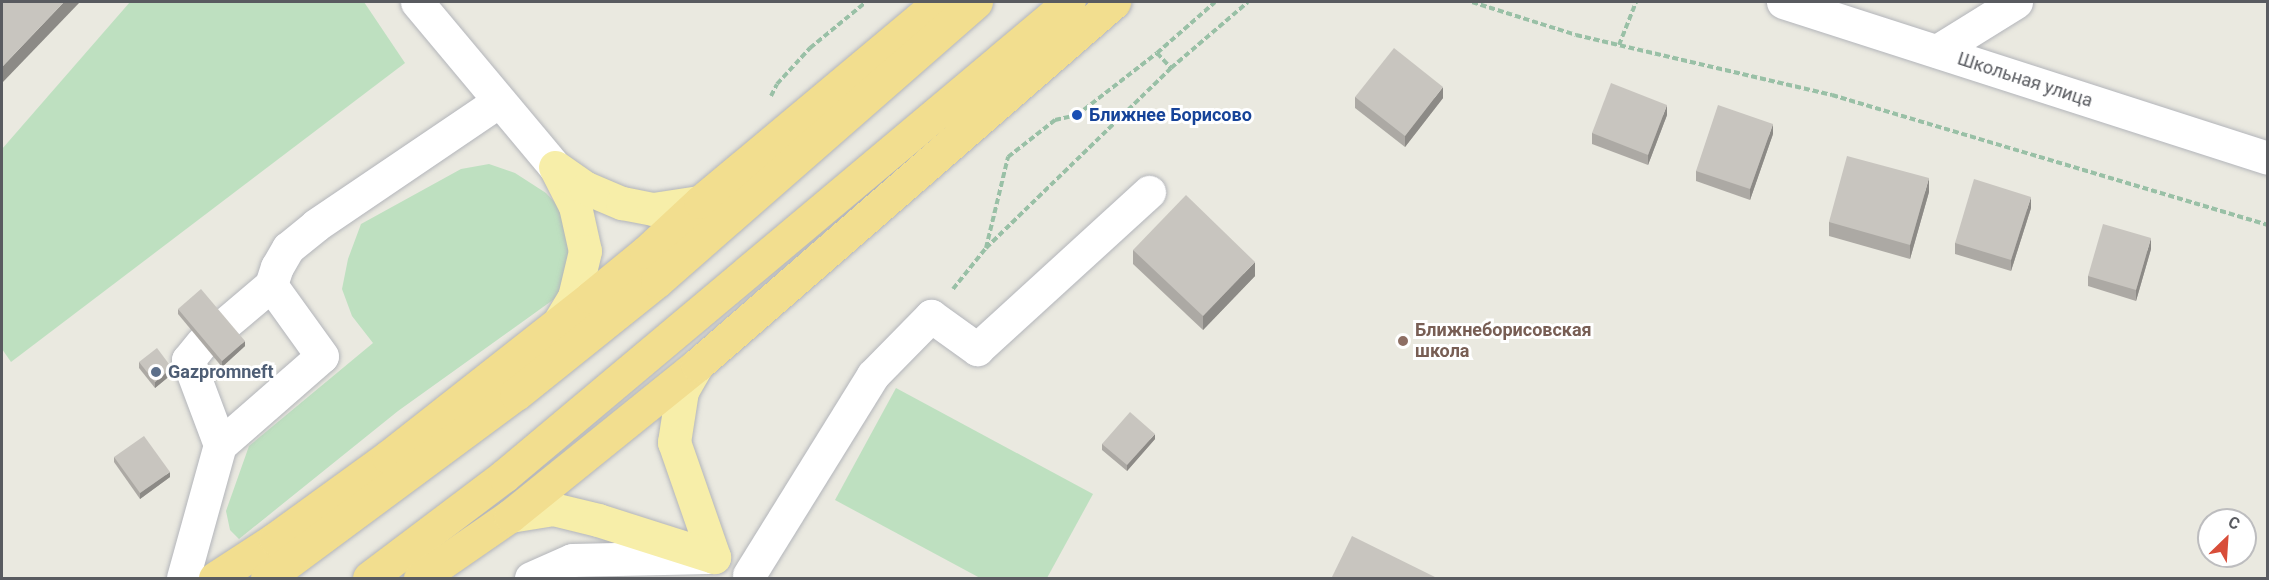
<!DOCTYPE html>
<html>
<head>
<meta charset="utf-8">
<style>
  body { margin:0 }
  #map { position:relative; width:2269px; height:580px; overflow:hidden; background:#eae9e0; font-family:Roboto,sans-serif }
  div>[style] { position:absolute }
  .green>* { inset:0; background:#bee0c0 }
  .path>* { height:4px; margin-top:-2px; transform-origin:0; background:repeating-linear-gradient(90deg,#99c0a6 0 6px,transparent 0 9px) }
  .roads { filter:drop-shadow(0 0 2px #b3b5ba) drop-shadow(0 0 2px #b3b5ba) }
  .minor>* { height:33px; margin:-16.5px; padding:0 16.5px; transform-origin:16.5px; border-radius:16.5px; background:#fff }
  .major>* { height:33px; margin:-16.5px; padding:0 16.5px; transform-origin:16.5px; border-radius:16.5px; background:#f7eea9 }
  .highway>* { height:33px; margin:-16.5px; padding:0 16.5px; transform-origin:16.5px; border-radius:16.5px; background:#f2de8f }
  .wall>* { inset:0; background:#aca9a4 }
  .shaded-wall>* { inset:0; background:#8c8a86 }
  .building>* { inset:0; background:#c8c5bf }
  .dots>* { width:16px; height:16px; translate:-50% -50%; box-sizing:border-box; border:3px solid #fff; border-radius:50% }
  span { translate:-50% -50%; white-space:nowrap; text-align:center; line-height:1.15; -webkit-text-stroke:6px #fff; paint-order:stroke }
  .street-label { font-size:18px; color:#595b60 }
  .transit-label { font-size:18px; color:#164399; font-weight:700 }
  .left { translate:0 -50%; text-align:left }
  .education-label { font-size:18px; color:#785e54; font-weight:700 }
  .service-label { font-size:18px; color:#4e5e75; font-weight:700 }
  .frame { position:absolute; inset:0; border:3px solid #595b60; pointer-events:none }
  .north { position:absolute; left:2197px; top:508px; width:60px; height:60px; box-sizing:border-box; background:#fff; border:2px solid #bdbdbf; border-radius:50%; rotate:25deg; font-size:16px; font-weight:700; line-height:24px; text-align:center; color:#595b60 }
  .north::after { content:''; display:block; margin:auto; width:21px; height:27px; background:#d84d39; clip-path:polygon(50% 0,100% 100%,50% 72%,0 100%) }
</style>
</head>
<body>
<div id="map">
  <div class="green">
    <i style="clip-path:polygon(130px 2px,364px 2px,405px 63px,11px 362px,2px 349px,2px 149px)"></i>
    <i style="clip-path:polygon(489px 164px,515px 173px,546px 193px,560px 208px,571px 256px,557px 297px,398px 411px,239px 539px,230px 530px,226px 511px,249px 446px,373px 343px,352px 316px,342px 289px,348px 259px,361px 224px,461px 169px)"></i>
    <i style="clip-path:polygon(896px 388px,1093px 494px,1047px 578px,980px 578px,835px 500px)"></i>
  </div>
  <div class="path">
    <i style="left:1472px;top:2px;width:109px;rotate:17.6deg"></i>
    <i style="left:1576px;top:35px;width:263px;rotate:13.2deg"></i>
    <i style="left:1832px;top:95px;width:455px;rotate:16.6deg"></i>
    <i style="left:1619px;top:45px;width:46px;rotate:-68.4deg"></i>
    <i style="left:1157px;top:53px;width:21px;rotate:47deg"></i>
    <i style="left:1171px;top:68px;width:101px;rotate:-40.6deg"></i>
    <i style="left:771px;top:96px;width:13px;rotate:-63deg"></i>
    <i style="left:777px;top:84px;width:49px;rotate:-47.5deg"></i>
    <i style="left:810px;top:48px;width:72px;rotate:-39.4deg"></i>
    <i style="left:986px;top:248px;width:94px;rotate:-76.4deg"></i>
    <i style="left:1008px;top:157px;width:60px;rotate:-38.2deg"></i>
    <i style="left:1055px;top:120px;width:23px;rotate:-13deg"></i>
    <i style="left:1077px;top:115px;width:101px;rotate:-37.8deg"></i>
    <i style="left:1157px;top:53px;width:77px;rotate:-41.3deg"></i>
    <i style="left:953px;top:289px;width:53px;rotate:-51.2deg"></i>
    <i style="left:986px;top:248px;width:258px;rotate:-44.2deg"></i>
  </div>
  <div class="roads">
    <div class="minor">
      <i style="left:417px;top:2px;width:215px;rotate:50.1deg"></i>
      <i style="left:1783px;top:2px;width:509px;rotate:17.83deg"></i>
      <i style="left:1937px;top:51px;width:93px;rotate:-31.8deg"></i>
      <i style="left:226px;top:323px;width:59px;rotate:-40.2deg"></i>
      <i style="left:271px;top:285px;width:19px;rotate:-72deg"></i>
      <i style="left:277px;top:267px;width:22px;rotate:-60deg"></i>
      <i style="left:288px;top:248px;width:36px;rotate:-39deg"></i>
      <i style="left:316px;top:225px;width:220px;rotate:-34.1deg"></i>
      <i style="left:220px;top:445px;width:135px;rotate:-41.1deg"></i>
      <i style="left:322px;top:356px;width:87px;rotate:-125.7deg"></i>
      <i style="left:749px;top:575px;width:235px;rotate:-58.2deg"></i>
      <i style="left:873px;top:375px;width:83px;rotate:-45.5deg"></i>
      <i style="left:931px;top:316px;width:57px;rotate:35.7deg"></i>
      <i style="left:977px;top:349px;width:233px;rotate:-42.4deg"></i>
      <i style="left:183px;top:578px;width:138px;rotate:-74.5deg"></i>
      <i style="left:220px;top:445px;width:91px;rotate:-110.6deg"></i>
      <i style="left:188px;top:360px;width:22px;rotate:-51deg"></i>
      <i style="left:531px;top:578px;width:45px;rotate:-23.7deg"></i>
      <i style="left:572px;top:560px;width:137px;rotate:-1.3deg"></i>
    </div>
    <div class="major">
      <i style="left:555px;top:167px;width:44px;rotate:62.9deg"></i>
      <i style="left:575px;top:206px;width:46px;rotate:77.5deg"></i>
      <i style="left:585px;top:251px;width:47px;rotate:103.4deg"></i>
      <i style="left:574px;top:297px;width:26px;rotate:121deg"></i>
      <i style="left:557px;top:168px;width:35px;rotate:35deg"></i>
      <i style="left:586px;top:188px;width:39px;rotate:23deg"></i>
      <i style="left:622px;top:203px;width:32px;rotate:11deg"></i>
      <i style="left:653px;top:209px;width:48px;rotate:-8.5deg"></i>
      <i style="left:697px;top:365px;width:30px;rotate:120deg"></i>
      <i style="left:682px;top:391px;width:52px;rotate:98.9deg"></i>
      <i style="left:674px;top:442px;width:122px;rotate:70.8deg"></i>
      <i style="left:510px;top:516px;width:44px;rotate:-9.2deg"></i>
      <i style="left:553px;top:509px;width:46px;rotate:13.7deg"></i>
      <i style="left:598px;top:520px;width:122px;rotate:17.7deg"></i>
    </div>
    <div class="highway">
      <i style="left:215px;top:578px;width:72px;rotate:-33deg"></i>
      <i style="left:275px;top:539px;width:140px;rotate:-36deg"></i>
      <i style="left:388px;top:457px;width:258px;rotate:-38.2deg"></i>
      <i style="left:591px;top:297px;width:71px;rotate:-39.3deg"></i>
      <i style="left:646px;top:252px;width:74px;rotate:-42.8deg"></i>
      <i style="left:700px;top:202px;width:312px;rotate:-39.9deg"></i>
      <i style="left:267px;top:578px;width:310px;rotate:-36.5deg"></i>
      <i style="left:516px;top:394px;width:181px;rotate:-38.7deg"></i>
      <i style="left:657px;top:281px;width:424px;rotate:-41.2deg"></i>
      <i style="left:369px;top:578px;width:169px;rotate:-37.1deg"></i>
      <i style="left:504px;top:476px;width:737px;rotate:-39.99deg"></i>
      <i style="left:420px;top:578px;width:109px;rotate:-34.6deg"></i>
      <i style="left:510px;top:516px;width:240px;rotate:-38.9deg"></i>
      <i style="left:697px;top:365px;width:553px;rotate:-41.04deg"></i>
    </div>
  </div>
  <div class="wall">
    <i style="clip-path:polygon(1355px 97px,1443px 98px,1405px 147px,1355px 108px)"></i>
    <i style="clip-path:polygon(1667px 115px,1648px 165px,1592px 144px,1592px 133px)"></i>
    <i style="clip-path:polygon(1773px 134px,1750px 200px,1696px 181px,1696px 171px)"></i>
    <i style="clip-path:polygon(1929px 192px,1910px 259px,1829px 236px,1829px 222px)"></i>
    <i style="clip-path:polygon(2031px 208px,2011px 271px,1955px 254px,1955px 243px)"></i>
    <i style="clip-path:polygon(2151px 249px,2136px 301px,2088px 286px,2088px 276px)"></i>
    <i style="clip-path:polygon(1133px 250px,1255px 276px,1203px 330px,1133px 264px)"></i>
    <i style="clip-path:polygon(178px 309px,245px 346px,222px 367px,178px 314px)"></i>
    <i style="clip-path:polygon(139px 362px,172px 374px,155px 388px,139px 368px)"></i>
    <i style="clip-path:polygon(1155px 439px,1127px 471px,1102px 450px,1102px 444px)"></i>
    <i style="clip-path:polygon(114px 457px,170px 477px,140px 499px,114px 462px)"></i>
  </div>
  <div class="shaded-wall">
    <i style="clip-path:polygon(64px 2px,80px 2px,2px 83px,2px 67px)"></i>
    <i style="clip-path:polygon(1443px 87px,1443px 98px,1405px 147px,1405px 136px)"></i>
    <i style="clip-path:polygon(1667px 105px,1667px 115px,1648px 165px,1648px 155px)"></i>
    <i style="clip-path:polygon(1773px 124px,1773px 134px,1750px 200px,1750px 189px)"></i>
    <i style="clip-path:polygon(1929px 178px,1929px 192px,1910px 259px,1910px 245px)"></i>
    <i style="clip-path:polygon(2031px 197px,2031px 208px,2011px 271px,2011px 260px)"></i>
    <i style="clip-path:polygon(2151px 238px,2151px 249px,2136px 301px,2136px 290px)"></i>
    <i style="clip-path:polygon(1255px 262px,1255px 276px,1203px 330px,1203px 316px)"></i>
    <i style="clip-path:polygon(245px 341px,245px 346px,222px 367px,222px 361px)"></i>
    <i style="clip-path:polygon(172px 368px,172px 374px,155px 388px,155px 382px)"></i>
    <i style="clip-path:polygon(1155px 434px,1155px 439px,1127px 471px,1127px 465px)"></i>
    <i style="clip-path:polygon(170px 472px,170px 477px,140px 499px,140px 493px)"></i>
  </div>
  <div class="building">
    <i style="clip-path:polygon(2px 2px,64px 2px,2px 67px)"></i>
    <i style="clip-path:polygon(1394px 48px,1443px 87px,1405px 136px,1355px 97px)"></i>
    <i style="clip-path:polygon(1611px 83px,1667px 105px,1648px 155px,1592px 133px)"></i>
    <i style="clip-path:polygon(1718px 105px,1773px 124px,1750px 189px,1696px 171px)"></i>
    <i style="clip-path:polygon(1847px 156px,1929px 178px,1910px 245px,1829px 222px)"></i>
    <i style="clip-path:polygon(1974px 179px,2031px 197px,2011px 260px,1955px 243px)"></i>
    <i style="clip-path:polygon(1186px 195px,1255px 262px,1203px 316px,1133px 250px)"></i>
    <i style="clip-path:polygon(2103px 224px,2151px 238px,2136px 290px,2088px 276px)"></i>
    <i style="clip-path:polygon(201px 289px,245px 341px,222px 361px,178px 309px)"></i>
    <i style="clip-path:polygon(157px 348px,172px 368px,155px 382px,139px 362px)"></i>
    <i style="clip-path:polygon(1130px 412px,1155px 434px,1127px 465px,1102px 444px)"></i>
    <i style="clip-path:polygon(144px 436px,170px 472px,140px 493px,114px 457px)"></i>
    <i style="clip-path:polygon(1352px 536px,1439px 579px,1331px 579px)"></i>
  </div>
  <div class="dots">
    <i style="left:1077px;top:115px;background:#1a4fb4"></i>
    <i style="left:1403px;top:341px;background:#8d6e63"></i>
    <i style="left:156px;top:372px;background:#5c6f8a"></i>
  </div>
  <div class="street-label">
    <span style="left:2025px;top:80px;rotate:18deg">Школьная улица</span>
  </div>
  <div class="transit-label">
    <span class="left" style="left:1089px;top:115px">Ближнее Борисово</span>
  </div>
  <div class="education-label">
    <span class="left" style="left:1415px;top:341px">Ближнеборисовская<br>школа</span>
  </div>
  <div class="service-label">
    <span class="left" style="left:168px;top:372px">Gazpromneft</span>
  </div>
  <div class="frame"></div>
  <div class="north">С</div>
</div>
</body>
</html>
